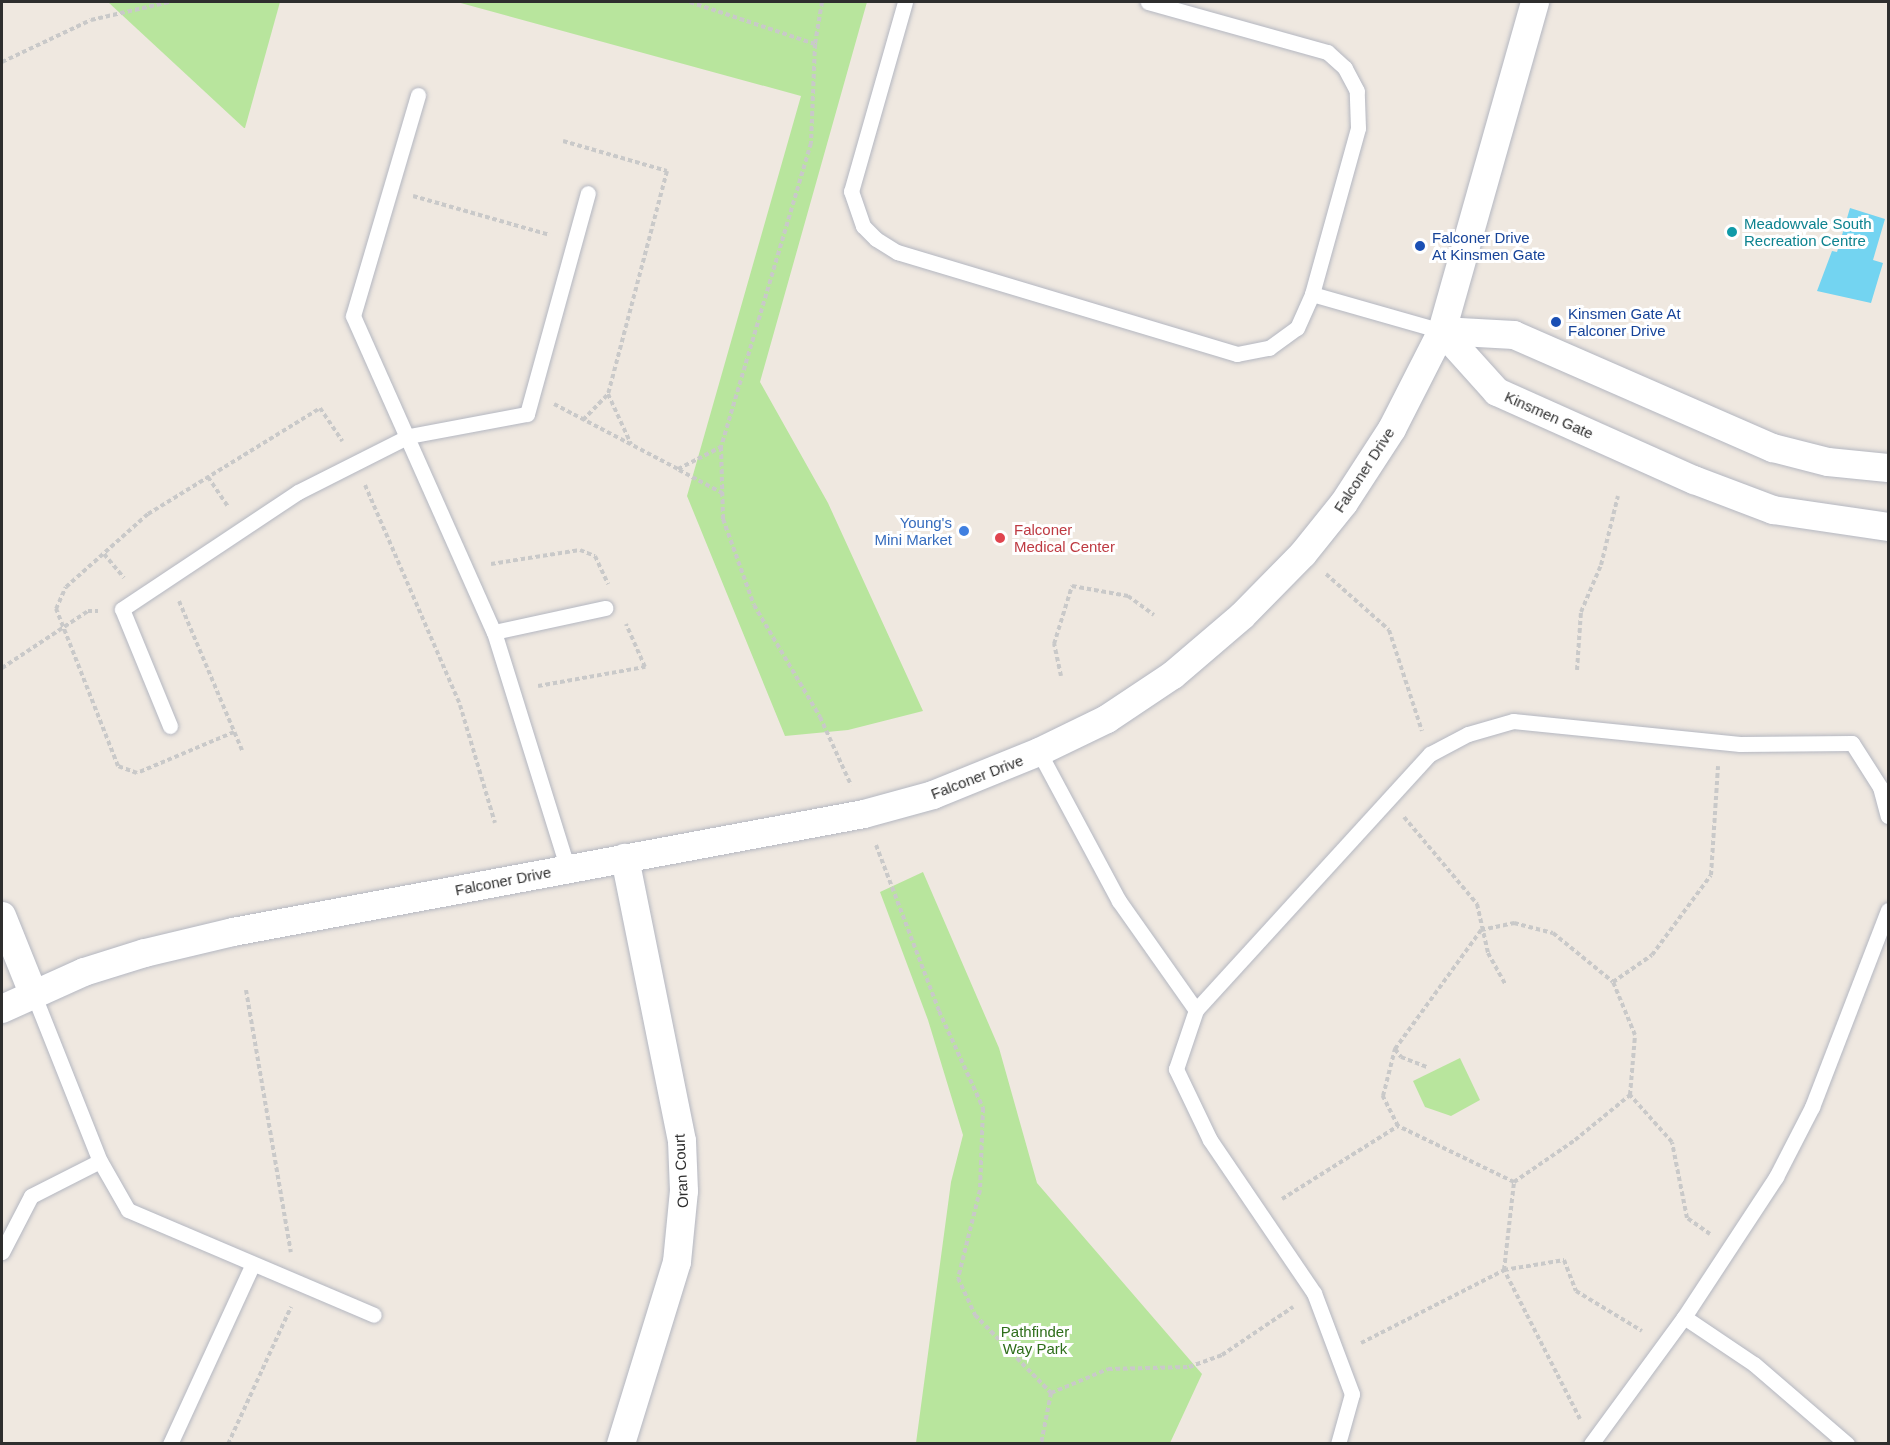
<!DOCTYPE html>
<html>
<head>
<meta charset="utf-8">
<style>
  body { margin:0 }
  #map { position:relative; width:1890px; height:1445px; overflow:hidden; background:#efe8e0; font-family:Arial,sans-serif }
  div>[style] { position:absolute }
  .green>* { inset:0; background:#b8e59d }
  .water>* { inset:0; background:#73d4f1 }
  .path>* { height:4px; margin-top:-2px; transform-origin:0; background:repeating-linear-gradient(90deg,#c9c9c9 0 4.5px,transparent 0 7.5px) }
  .roads { filter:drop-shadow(0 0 2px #b4b7c1) drop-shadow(0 0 2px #b4b7c1) }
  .lane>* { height:15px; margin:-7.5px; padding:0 7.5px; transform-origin:7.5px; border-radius:7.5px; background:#fff }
  .street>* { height:28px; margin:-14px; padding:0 14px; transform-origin:14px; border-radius:14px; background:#fff }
  .dots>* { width:16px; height:16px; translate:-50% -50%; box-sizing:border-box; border:3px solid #fff; border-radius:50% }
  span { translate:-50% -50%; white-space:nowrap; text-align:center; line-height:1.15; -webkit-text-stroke:6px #fff; paint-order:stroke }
  .culture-label { font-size:15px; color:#0d838f }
  .left { translate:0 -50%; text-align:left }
  .transit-label { font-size:15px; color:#164399 }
  .street-label { font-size:15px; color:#2e2e2e }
  .shop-label { font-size:15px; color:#366cbe }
  .right { translate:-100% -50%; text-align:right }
  .health-label { font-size:15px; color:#be3a42 }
  .park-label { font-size:15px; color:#2e6e1a }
  .frame { position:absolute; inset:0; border:3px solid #2e2e2e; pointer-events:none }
</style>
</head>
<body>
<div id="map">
  <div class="green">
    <i style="clip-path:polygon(108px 2px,280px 2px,245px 128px,244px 128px)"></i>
    <i style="clip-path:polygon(457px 2px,867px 2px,760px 382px,828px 503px,923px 711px,848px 730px,785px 736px,687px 496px,801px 96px)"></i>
    <i style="clip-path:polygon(923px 872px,999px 1048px,1037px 1183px,1202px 1374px,1170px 1443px,916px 1443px,951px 1182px,963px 1135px,928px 1020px,880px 892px)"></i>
    <i style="clip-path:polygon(1460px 1058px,1480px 1100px,1451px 1116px,1425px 1107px,1413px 1081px)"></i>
  </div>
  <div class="water">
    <i style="clip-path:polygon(1850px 208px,1885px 219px,1873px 260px,1883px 263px,1871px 303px,1817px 291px,1832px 251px,1837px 252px)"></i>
  </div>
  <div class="path">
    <i style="left:690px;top:2px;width:132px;rotate:18.6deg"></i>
    <i style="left:822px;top:2px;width:43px;rotate:99.5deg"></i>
    <i style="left:815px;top:44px;width:99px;rotate:92.3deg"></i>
    <i style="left:811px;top:143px;width:317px;rotate:106.5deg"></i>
    <i style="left:721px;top:447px;width:72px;rotate:88.4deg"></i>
    <i style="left:723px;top:519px;width:91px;rotate:70.2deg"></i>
    <i style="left:754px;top:605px;width:130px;rotate:59.5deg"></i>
    <i style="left:820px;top:717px;width:75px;rotate:65.5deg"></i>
    <i style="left:2px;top:62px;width:98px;rotate:-25.3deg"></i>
    <i style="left:91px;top:20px;width:80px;rotate:-13deg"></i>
    <i style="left:563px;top:141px;width:108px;rotate:16.1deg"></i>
    <i style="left:667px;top:171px;width:231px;rotate:104.8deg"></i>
    <i style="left:413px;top:196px;width:142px;rotate:15.9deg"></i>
    <i style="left:554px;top:404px;width:140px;rotate:27.7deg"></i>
    <i style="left:678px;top:469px;width:48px;rotate:-27.1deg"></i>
    <i style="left:583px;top:420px;width:36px;rotate:-46deg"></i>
    <i style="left:608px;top:394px;width:55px;rotate:65.3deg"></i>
    <i style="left:679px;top:470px;width:49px;rotate:28.1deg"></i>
    <i style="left:208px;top:477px;width:37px;rotate:56deg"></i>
    <i style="left:365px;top:485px;width:240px;rotate:66.6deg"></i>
    <i style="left:460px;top:705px;width:123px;rotate:73.5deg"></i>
    <i style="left:104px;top:554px;width:31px;rotate:50deg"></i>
    <i style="left:491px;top:564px;width:90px;rotate:-8.9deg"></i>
    <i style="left:580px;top:550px;width:16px;rotate:22deg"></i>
    <i style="left:595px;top:556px;width:31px;rotate:65deg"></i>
    <i style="left:1326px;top:574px;width:84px;rotate:41.6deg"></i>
    <i style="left:1389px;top:630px;width:106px;rotate:71.9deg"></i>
    <i style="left:179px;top:601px;width:162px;rotate:67.1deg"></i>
    <i style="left:2px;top:668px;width:103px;rotate:-33.5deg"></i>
    <i style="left:88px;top:611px;width:10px"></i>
    <i style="left:1577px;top:670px;width:58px;rotate:-86.1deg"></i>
    <i style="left:1581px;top:612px;width:51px;rotate:-66.9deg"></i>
    <i style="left:1601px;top:565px;width:71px;rotate:-76.2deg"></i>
    <i style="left:1061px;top:676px;width:33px;rotate:-102deg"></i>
    <i style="left:1054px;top:644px;width:61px;rotate:-72.8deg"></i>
    <i style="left:1072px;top:586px;width:57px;rotate:10.1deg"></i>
    <i style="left:1128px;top:596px;width:32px;rotate:36deg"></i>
    <i style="left:538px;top:686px;width:109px;rotate:-10.1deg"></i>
    <i style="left:645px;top:667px;width:47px;rotate:-113.8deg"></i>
    <i style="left:234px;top:732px;width:105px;rotate:157.1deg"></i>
    <i style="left:137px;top:773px;width:20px;rotate:-160deg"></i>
    <i style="left:118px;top:766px;width:169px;rotate:-111.5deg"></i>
    <i style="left:56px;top:609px;width:24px;rotate:-66deg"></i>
    <i style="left:66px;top:587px;width:110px;rotate:-41.7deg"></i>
    <i style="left:148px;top:514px;width:202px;rotate:-31.6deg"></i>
    <i style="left:320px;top:408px;width:40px;rotate:56deg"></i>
    <i style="left:1404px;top:817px;width:114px;rotate:50deg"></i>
    <i style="left:1477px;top:904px;width:50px;rotate:77.3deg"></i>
    <i style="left:1488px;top:953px;width:37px;rotate:61deg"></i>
    <i style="left:876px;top:845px;width:178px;rotate:69.2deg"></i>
    <i style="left:939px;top:1011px;width:107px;rotate:65.6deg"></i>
    <i style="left:983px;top:1108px;width:82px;rotate:92.1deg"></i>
    <i style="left:980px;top:1190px;width:91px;rotate:104deg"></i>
    <i style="left:958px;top:1278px;width:41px;rotate:65.3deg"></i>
    <i style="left:975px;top:1315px;width:109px;rotate:45.7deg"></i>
    <i style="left:1051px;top:1393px;width:52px;rotate:101.1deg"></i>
    <i style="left:246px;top:990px;width:266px;rotate:80.3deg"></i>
    <i style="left:1395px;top:1049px;width:10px;rotate:53deg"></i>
    <i style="left:1401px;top:1057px;width:28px;rotate:21deg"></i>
    <i style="left:1514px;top:1182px;width:74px;rotate:-34.5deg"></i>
    <i style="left:1575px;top:1140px;width:71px;rotate:-39.3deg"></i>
    <i style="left:1282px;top:1199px;width:137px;rotate:-32.2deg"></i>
    <i style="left:1710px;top:1234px;width:28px;rotate:-145deg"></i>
    <i style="left:1687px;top:1218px;width:77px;rotate:-101.2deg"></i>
    <i style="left:1672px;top:1142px;width:63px;rotate:-131.8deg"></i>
    <i style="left:1630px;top:1095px;width:60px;rotate:-85.2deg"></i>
    <i style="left:1635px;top:1035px;width:57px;rotate:-112.5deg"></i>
    <i style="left:1613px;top:982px;width:47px;rotate:-34.7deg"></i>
    <i style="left:1652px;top:955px;width:99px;rotate:-53.6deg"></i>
    <i style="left:1711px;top:875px;width:109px;rotate:-86.3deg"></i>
    <i style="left:1361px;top:1343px;width:161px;rotate:-27deg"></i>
    <i style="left:1504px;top:1270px;width:61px;rotate:-9.5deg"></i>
    <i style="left:1564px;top:1260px;width:33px;rotate:69deg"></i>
    <i style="left:1576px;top:1291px;width:77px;rotate:31.2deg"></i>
    <i style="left:1051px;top:1393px;width:62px;rotate:-22.8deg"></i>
    <i style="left:1108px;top:1369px;width:81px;rotate:-1.4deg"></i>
    <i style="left:1189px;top:1367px;width:35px;rotate:-20deg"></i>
    <i style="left:1222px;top:1355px;width:86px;rotate:-34.1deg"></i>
    <i style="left:1580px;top:1419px;width:167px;rotate:-117deg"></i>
    <i style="left:1504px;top:1270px;width:89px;rotate:-83.5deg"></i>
    <i style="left:1514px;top:1182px;width:129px;rotate:-154.2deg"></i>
    <i style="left:1398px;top:1126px;width:34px;rotate:-117deg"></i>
    <i style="left:1383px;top:1096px;width:49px;rotate:-75.7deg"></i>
    <i style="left:1395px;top:1049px;width:147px;rotate:-54.1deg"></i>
    <i style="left:1481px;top:930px;width:34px;rotate:-12deg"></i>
    <i style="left:1514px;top:923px;width:40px;rotate:14.4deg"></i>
    <i style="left:1553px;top:933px;width:77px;rotate:39.2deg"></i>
    <i style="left:228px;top:1444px;width:151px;rotate:-65.3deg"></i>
  </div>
  <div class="roads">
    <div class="lane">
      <i style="left:905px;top:2px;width:197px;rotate:105.9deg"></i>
      <i style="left:851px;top:191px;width:37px;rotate:71deg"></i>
      <i style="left:863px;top:226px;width:18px;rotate:45deg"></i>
      <i style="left:876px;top:239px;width:25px;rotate:32deg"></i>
      <i style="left:897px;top:252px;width:355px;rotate:16.7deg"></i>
      <i style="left:1237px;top:354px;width:33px;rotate:-11deg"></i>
      <i style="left:1269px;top:348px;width:34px;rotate:-36deg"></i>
      <i style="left:1297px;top:328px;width:37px;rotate:-66deg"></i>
      <i style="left:1312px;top:294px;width:172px;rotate:-74.5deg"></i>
      <i style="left:1358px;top:128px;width:37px;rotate:-92deg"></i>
      <i style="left:1357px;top:91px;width:26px;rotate:-118deg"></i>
      <i style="left:1345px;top:68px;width:24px;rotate:-138deg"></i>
      <i style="left:1327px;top:52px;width:186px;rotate:-164.4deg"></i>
      <i style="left:418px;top:95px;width:230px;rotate:106.4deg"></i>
      <i style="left:353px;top:316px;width:346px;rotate:66deg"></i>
      <i style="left:494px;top:632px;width:248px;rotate:72.7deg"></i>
      <i style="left:1312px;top:294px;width:135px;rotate:15.9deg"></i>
      <i style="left:494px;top:632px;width:114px;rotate:-12.2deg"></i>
      <i style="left:170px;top:726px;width:126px;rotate:-112.3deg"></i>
      <i style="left:122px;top:609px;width:211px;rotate:-33.6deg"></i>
      <i style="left:298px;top:492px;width:124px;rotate:-26.8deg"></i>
      <i style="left:409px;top:436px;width:120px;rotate:-10.6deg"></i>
      <i style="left:527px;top:414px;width:229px;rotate:-74.6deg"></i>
      <i style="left:1039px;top:752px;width:169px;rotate:61.8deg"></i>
      <i style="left:1119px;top:901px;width:133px;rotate:54.8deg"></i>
      <i style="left:33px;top:993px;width:181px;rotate:68.3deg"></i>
      <i style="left:100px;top:1161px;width:56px;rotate:60.3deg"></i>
      <i style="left:128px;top:1210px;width:267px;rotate:23.1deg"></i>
      <i style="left:2px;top:1252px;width:63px;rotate:-62.6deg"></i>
      <i style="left:31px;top:1196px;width:77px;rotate:-26.9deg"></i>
      <i style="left:1684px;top:1317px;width:84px;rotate:33.9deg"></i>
      <i style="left:1754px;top:1364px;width:123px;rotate:40.7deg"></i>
      <i style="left:170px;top:1444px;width:196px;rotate:-65.3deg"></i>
      <i style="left:1338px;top:1444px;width:52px;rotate:-74.4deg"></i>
      <i style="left:1352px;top:1394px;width:108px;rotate:-110.6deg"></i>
      <i style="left:1314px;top:1293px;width:185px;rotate:-124.2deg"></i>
      <i style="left:1210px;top:1140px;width:79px;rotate:-115.6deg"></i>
      <i style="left:1176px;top:1069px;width:62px;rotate:-71.3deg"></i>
      <i style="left:1196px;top:1010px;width:347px;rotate:-47.6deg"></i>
      <i style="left:1430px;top:754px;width:43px;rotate:-27.8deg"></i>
      <i style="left:1468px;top:734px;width:47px;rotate:-16.1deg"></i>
      <i style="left:1513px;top:721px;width:228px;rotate:5.8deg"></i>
      <i style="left:1740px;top:744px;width:112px;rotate:-0.5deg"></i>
      <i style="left:1852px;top:743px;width:52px;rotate:57.5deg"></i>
      <i style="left:1880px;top:787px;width:30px;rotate:75deg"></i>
      <i style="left:1591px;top:1444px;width:157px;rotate:-53.8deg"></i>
      <i style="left:1684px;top:1317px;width:168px;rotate:-56.7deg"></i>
      <i style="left:1776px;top:1177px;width:79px;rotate:-62.8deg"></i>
      <i style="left:1812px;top:1107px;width:211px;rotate:-68.9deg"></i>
    </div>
    <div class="street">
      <i style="left:1442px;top:331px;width:82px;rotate:48deg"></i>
      <i style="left:1497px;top:392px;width:216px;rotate:24.1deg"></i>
      <i style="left:1694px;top:480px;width:85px;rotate:20.8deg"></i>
      <i style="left:1773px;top:510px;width:116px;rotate:8.4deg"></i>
      <i style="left:1442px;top:331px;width:72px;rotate:3.2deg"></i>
      <i style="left:1514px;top:335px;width:283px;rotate:23.6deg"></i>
      <i style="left:1773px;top:448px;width:57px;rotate:14.3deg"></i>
      <i style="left:1828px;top:462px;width:60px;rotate:5.7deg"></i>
      <i style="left:2px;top:916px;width:83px;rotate:68.1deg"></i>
      <i style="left:2px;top:1009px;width:90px;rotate:-24.3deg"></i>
      <i style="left:84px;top:972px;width:64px;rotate:-17.3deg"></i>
      <i style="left:145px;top:953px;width:90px;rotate:-13.4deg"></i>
      <i style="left:233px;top:932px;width:642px;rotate:-10.59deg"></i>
      <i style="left:864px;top:814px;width:72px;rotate:-15.4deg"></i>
      <i style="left:933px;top:795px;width:114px;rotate:-22.1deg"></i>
      <i style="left:1039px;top:752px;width:76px;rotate:-25.9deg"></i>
      <i style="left:1107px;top:719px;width:79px;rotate:-33.7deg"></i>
      <i style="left:1173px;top:675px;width:91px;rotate:-40.5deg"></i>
      <i style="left:1242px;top:616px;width:87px;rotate:-45.5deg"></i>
      <i style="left:1303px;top:554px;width:65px;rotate:-51.2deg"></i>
      <i style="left:1344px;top:503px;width:88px;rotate:-57deg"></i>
      <i style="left:1392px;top:429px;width:110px;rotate:-63deg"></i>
      <i style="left:1442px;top:331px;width:342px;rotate:-74.2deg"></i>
      <i style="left:621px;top:1444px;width:190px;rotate:-72.9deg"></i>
      <i style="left:677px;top:1262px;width:71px;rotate:-84.4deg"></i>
      <i style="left:684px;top:1191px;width:50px;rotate:-92.3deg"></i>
      <i style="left:682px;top:1141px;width:289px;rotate:-101.4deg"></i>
    </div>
  </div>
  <div class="dots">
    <i style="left:1732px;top:232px;background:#0f9aa8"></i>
    <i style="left:1420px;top:246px;background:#1a4fb4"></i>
    <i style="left:1556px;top:322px;background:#1a4fb4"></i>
    <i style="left:964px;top:531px;background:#3f7fe0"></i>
    <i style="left:1000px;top:538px;background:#e0444e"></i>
  </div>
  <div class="culture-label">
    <span class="left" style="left:1744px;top:232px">Meadowvale South<br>Recreation Centre</span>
  </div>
  <div class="transit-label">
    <span class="left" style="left:1432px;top:246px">Falconer Drive<br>At Kinsmen Gate</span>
    <span class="left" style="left:1568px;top:322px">Kinsmen Gate At<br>Falconer Drive</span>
  </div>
  <div class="street-label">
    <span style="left:1549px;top:415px;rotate:24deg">Kinsmen Gate</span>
    <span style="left:1364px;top:470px;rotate:-57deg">Falconer Drive</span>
    <span style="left:977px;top:777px;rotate:-21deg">Falconer Drive</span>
    <span style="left:503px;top:881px;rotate:-11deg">Falconer Drive</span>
    <span style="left:681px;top:1171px;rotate:-93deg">Oran Court</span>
  </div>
  <div class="shop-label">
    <span class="right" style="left:952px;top:531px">Young's<br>Mini Market</span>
  </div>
  <div class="health-label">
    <span class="left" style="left:1014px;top:538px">Falconer<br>Medical Center</span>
  </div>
  <div class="park-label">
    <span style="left:1035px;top:1340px">Pathfinder<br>Way Park</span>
  </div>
  <div class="frame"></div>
</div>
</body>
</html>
